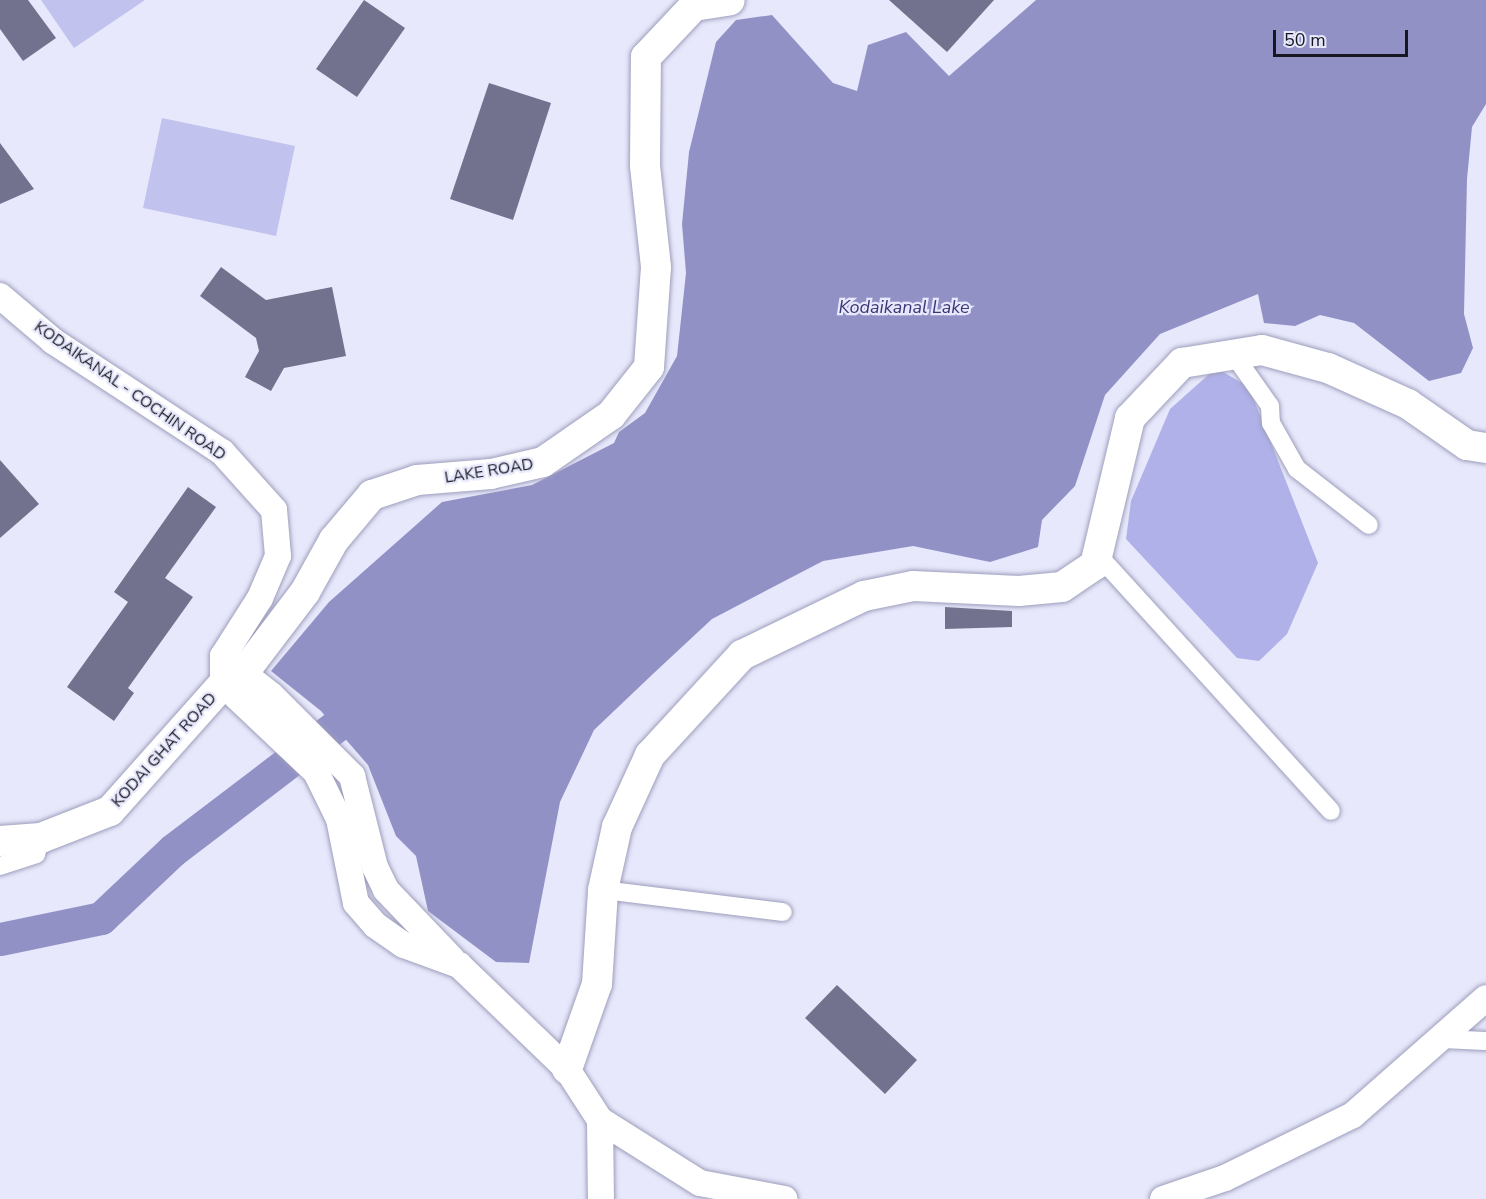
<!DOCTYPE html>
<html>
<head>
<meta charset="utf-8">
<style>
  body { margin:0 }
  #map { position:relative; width:1486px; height:1199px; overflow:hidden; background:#e7e8fb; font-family:"Nunito Sans",sans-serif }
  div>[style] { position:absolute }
  .green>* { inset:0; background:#c1c2ed }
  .forest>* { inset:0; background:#b0b1e8 }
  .water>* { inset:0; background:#9191c6 }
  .river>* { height:33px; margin:-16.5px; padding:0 16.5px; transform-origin:16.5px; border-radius:16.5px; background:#9191c6 }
  .building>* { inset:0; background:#72728e }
  .roads { filter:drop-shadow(0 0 2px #9d9ebc) drop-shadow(0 0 2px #9d9ebc) }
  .street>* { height:18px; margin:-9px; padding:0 9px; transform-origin:9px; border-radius:9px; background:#fff }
  .secondary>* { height:26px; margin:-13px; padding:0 13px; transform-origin:13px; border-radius:13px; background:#fff }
  .primary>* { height:30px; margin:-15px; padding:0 15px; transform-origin:15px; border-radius:15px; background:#fff }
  span { translate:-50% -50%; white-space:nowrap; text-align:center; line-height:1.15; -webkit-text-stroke:4.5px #e7e8fb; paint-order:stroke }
  .street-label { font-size:16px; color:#171722 }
  .water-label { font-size:18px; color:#3c3677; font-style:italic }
  .scale { position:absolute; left:1273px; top:30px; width:135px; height:27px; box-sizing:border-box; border:3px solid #171722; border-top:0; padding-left:8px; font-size:18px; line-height:21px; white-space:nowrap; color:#171722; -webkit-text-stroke:4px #e7e8fb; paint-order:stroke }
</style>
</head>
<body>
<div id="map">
  <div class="green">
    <i style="clip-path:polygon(41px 0,145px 0,74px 48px)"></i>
    <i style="clip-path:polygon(162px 118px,295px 146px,276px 236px,143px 208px)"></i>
  </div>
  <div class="forest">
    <i style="clip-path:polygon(1216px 368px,1249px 387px,1318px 563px,1287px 634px,1259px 661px,1237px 658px,1126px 539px,1131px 501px,1170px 409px)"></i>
  </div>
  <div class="water">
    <i style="clip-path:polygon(1036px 0,1486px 0,1486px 104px,1472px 127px,1467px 179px,1464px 314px,1473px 348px,1461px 373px,1429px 381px,1354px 323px,1320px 315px,1295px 326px,1264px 323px,1258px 294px,1160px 334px,1105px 395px,1075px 486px,1042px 520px,1038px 547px,990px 562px,913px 546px,823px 561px,712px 619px,655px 672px,594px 730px,560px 802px,529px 963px,496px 962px,428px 911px,416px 856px,396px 836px,368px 765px,321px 711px,271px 671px,329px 602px,442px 502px,532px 485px,614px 443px,619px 432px,645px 413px,677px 356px,686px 273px,682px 224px,689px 152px,716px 42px,736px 20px,772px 15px,833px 83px,857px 91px,868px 45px,906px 32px,949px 76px)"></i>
  </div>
  <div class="river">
    <i style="left:0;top:939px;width:103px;rotate:-11.7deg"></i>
    <i style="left:101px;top:918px;width:99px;rotate:-43.4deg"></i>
    <i style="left:173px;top:850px;width:249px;rotate:-37.3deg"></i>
  </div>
  <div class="building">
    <i style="clip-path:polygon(0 0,28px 0,56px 38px,23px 61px,0 29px)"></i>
    <i style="clip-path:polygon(364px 0,405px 28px,357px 97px,316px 69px)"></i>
    <i style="clip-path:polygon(889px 0,994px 0,947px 52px)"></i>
    <i style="clip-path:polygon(489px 83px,551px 103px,513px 220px,450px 199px)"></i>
    <i style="clip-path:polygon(0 143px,34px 189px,0 204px)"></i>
    <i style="clip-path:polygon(221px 267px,266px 300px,332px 287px,346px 356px,284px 368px,271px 391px,245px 377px,259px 351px,256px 338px,200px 296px)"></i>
    <i style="clip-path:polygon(0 460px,39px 504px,0 538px)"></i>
    <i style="clip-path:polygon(188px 487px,216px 507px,165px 578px,193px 597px,128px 688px,134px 693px,114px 721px,67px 687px,128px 602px,114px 592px)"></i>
    <i style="clip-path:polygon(945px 607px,1012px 611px,1012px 627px,945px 629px)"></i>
    <i style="clip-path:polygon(837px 985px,917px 1060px,885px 1094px,805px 1018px)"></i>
  </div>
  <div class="roads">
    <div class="street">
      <i style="left:1234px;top:355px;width:62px;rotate:54.8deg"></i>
      <i style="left:1270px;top:406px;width:17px;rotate:87deg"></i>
      <i style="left:1271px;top:423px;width:53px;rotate:60.5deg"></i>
      <i style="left:1297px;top:469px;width:91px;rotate:37.9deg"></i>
      <i style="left:1098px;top:555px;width:346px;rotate:47.7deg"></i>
      <i style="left:0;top:866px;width:38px;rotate:-18deg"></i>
      <i style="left:36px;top:854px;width:17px;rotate:-73deg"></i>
      <i style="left:603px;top:890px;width:181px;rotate:7deg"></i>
      <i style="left:1442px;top:1039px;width:44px;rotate:2.6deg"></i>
    </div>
    <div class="secondary">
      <i style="left:0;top:296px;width:70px;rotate:40.3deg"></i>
      <i style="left:53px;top:341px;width:202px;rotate:33.3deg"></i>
      <i style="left:222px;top:452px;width:78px;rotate:48.1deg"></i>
      <i style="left:274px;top:510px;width:46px;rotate:85deg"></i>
      <i style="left:278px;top:556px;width:46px;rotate:113.2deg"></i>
      <i style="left:260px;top:598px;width:69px;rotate:122.5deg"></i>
      <i style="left:223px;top:656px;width:28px;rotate:90deg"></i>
      <i style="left:223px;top:684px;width:128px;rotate:43.4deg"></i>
      <i style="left:316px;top:772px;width:52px;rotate:63.9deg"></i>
      <i style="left:339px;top:819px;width:86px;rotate:78.6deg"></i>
      <i style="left:356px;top:903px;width:29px;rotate:49deg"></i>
      <i style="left:375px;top:925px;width:35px;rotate:35deg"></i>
      <i style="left:404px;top:945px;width:59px;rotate:20deg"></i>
      <i style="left:459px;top:965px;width:150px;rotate:43.9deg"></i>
      <i style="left:567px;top:1069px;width:61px;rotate:57.1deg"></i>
      <i style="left:600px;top:1120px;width:118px;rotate:32.2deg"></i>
      <i style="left:700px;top:1183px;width:86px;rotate:10.8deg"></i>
      <i style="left:229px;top:662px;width:53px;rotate:38.2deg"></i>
      <i style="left:271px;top:695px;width:115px;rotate:45deg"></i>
      <i style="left:352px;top:776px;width:94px;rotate:75.8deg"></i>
      <i style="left:375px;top:867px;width:25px;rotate:64deg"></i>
      <i style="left:386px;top:890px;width:95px;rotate:46.3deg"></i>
      <i style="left:600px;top:1120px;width:79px;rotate:89.3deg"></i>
      <i style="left:1163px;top:1199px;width:65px;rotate:-18.7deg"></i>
      <i style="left:1225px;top:1178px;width:143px;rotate:-26.2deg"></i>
      <i style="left:1353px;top:1115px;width:177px;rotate:-41.3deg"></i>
    </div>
    <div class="primary">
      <i style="left:0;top:841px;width:41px;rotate:-4.2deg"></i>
      <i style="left:41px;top:838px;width:74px;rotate:-21.4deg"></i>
      <i style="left:110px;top:811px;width:170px;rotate:-48.3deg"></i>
      <i style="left:223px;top:684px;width:21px;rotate:-25deg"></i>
      <i style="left:242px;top:675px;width:104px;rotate:-52.8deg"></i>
      <i style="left:305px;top:592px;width:60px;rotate:-60.9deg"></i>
      <i style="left:334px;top:540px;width:59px;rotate:-49.8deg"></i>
      <i style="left:372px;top:495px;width:47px;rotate:-18.4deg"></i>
      <i style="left:417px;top:480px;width:74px;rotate:-4.6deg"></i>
      <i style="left:491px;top:474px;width:53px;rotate:-13deg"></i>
      <i style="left:543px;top:462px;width:83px;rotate:-34.7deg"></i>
      <i style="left:611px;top:415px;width:61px;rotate:-51.6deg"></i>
      <i style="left:649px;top:367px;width:100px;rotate:-86deg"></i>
      <i style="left:656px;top:267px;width:103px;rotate:-96.2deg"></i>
      <i style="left:645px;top:165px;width:108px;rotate:-89.5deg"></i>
      <i style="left:646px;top:57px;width:70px;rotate:-46.7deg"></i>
      <i style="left:694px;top:6px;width:36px;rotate:-9deg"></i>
      <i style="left:567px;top:1069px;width:90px;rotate:-70.6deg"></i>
      <i style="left:597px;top:984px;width:94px;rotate:-86.3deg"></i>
      <i style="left:603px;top:890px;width:65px;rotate:-77.5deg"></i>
      <i style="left:617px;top:827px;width:79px;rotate:-65.4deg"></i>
      <i style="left:650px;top:755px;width:136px;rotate:-47.4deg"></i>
      <i style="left:742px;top:655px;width:136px;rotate:-25.8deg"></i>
      <i style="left:864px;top:596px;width:50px;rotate:-11.5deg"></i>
      <i style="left:913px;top:586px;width:106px;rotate:2.7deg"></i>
      <i style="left:1019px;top:591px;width:43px;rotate:-5.3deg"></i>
      <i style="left:1062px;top:587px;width:40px;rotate:-34deg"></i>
      <i style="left:1095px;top:565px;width:151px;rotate:-76.6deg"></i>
      <i style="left:1130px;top:418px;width:76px;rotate:-46.6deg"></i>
      <i style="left:1182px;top:363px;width:81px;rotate:-9.2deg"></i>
      <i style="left:1262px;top:350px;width:68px;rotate:15.3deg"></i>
      <i style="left:1328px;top:368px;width:88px;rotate:24.2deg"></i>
      <i style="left:1408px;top:404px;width:72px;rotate:34.8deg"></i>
      <i style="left:1467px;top:445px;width:19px;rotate:9deg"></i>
    </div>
  </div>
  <div class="street-label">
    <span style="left:130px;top:391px;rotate:35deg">KODAIKANAL - COCHIN ROAD</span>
    <span style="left:489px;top:471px;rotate:-9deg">LAKE ROAD</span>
    <span style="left:164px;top:750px;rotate:-48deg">KODAI GHAT ROAD</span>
  </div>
  <div class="water-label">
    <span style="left:904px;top:307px">Kodaikanal Lake</span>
  </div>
  <div class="scale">50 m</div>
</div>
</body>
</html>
